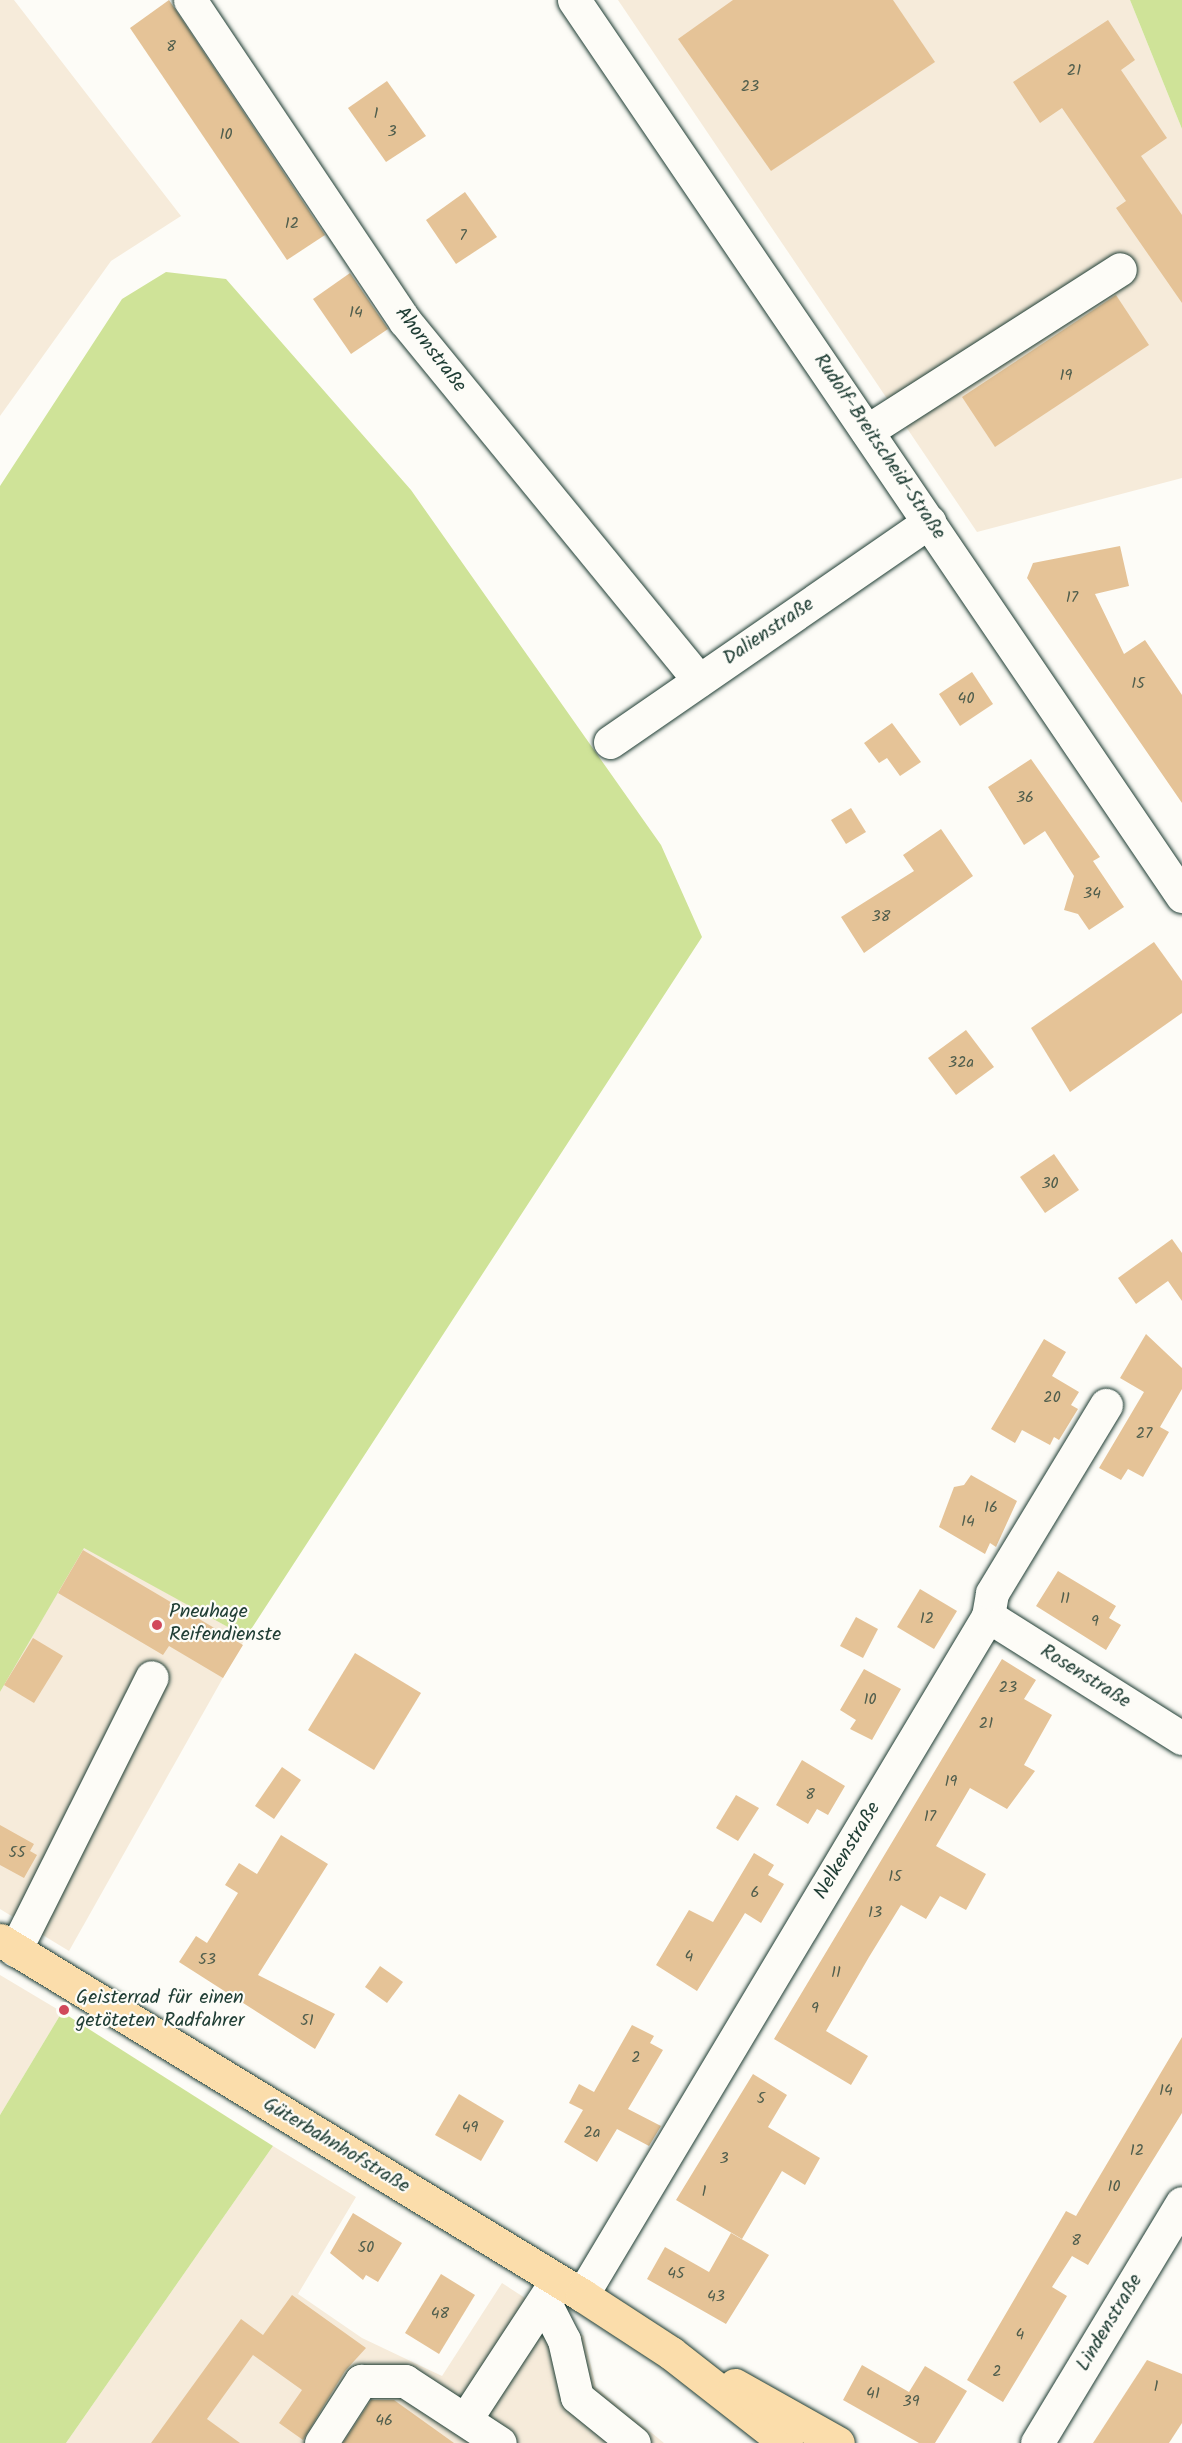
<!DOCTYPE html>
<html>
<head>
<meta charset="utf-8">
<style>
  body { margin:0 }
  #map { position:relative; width:1182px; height:2443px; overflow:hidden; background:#fdfcf7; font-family:Kalam,sans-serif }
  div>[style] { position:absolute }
  .built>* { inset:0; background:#f6ebda }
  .green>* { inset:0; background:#cfe398 }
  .building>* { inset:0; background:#e5c397 }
  .roads { filter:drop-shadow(0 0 2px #1f3d34) drop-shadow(0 0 2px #1f3d34) }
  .minor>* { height:33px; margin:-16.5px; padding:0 16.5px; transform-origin:16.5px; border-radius:16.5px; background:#fdfcf7 }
  .major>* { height:33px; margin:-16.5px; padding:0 16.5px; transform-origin:16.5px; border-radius:16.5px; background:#fbddab }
  .dots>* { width:16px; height:16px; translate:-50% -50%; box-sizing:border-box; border:3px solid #fdfcf7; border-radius:50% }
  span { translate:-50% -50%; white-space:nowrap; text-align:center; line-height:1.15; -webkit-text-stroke:4.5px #fdfcf7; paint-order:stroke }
  .number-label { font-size:16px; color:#505e4d }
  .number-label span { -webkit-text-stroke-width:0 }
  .street-label { font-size:20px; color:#1f3d34 }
  .poi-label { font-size:20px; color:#1f3d34 }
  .left { translate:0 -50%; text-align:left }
</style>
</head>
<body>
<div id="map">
  <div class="built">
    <i style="clip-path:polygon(0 0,14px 0,181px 216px,111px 261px,0 416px)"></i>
    <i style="clip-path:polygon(618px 0,1130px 0,1182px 129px,1182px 478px,977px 532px)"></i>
    <i style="clip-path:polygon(84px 1547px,246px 1637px,69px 1951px,0 1909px,0 1692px)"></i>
    <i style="clip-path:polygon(0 1975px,62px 2012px,0 2115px)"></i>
    <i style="clip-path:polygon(273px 2146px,356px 2197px,298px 2294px,362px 2338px,442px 2376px,502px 2283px,584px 2336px,596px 2387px,664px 2443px,66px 2443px)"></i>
  </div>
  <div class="green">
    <i style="clip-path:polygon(1130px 0,1182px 0,1182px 129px)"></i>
    <i style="clip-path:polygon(166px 272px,226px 279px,411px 490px,661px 845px,702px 937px,246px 1637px,84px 1548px,0 1692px,0 486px,122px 299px)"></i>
    <i style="clip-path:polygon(62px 2012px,273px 2146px,66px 2443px,0 2443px,0 2115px)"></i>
  </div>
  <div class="building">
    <i style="clip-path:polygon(169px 0,325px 235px,287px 260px,130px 28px)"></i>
    <i style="clip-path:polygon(733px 0,893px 0,935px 62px,771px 171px,678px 39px)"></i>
    <i style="clip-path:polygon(1108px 20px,1135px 60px,1121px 70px,1167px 138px,1141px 156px,1182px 215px,1182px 303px,1116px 208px,1126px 201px,1062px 108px,1040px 123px,1013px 82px)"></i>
    <i style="clip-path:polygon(387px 81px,426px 136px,386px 162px,348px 108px)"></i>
    <i style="clip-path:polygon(465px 192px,497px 237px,456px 264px,426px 220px)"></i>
    <i style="clip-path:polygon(350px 273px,388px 329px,351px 354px,313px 299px)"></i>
    <i style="clip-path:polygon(1116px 295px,1149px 345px,995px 447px,962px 397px)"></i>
    <i style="clip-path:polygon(1120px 546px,1129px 586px,1095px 594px,1124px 654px,1145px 640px,1182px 695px,1182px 803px,1027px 578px,1033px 563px)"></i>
    <i style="clip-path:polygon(972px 672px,993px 704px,960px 726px,939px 694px)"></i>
    <i style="clip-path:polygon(892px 723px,921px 762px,900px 776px,887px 758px,879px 763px,864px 743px)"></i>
    <i style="clip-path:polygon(1031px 759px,1100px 857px,1093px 861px,1124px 907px,1089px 930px,1078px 914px,1064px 910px,1074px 876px,1045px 831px,1024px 845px,988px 787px)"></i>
    <i style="clip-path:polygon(851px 808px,866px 832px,846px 844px,831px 820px)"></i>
    <i style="clip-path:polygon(941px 829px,973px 876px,864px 953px,841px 917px,914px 871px,903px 855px)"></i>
    <i style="clip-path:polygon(1154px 942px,1182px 981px,1182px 1013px,1070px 1092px,1031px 1028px)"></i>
    <i style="clip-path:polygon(966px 1030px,994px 1067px,956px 1095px,928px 1058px)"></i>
    <i style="clip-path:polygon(1054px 1154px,1079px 1190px,1045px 1213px,1020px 1177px)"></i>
    <i style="clip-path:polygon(1172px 1239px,1182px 1253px,1182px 1301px,1168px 1281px,1136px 1304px,1118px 1278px)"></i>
    <i style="clip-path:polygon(1146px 1334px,1182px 1368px,1182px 1389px,1160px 1427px,1169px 1432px,1143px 1477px,1128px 1469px,1121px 1480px,1099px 1468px,1144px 1392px,1120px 1378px)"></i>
    <i style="clip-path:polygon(1044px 1339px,1066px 1352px,1052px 1376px,1079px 1392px,1071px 1405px,1078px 1409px,1059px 1440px,1054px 1437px,1050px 1445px,1022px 1430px,1015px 1443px,991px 1429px)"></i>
    <i style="clip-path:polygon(971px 1475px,1017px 1501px,996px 1547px,990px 1543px,985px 1554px,939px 1527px,954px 1487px,964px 1485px)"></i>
    <i style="clip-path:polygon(83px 1550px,243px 1645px,223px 1678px,169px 1646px,163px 1655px,58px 1593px)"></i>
    <i style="clip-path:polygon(1058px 1571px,1116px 1606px,1109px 1618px,1121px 1625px,1106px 1650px,1036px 1606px)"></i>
    <i style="clip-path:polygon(920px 1589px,957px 1611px,934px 1649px,897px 1627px)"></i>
    <i style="clip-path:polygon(856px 1617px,878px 1629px,863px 1658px,840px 1646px)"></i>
    <i style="clip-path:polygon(33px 1638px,63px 1656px,34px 1703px,4px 1685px)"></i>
    <i style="clip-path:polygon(355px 1653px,421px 1693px,374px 1770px,308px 1730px)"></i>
    <i style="clip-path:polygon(1002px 1659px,1036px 1680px,1024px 1699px,1052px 1715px,1024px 1765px,1035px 1771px,1007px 1809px,970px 1788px,936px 1846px,986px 1874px,966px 1910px,940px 1896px,926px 1919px,901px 1905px,869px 1957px,826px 2031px,868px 2056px,851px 2085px,774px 2039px)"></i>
    <i style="clip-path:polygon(864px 1669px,901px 1689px,872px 1740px,850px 1729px,856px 1720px,840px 1710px)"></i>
    <i style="clip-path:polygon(802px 1760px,845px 1786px,828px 1815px,817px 1809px,808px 1824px,776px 1805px)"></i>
    <i style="clip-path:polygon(282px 1767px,301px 1780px,274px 1819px,255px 1806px)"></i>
    <i style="clip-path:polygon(736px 1795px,759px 1808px,738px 1841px,716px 1828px)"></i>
    <i style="clip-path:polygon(0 1825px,34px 1844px,30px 1851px,37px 1855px,24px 1878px,0 1865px)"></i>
    <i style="clip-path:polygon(281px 1835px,328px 1864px,258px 1975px,335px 2014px,315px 2049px,179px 1962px,196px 1936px,207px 1943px,238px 1893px,225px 1885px,239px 1863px,257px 1874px)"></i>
    <i style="clip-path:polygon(754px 1853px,774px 1865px,768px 1875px,784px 1884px,761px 1923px,745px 1913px,697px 1991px,656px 1965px,689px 1910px,713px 1922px)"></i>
    <i style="clip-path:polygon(380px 1966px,403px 1982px,387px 2003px,365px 1987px)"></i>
    <i style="clip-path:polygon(632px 2025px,654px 2036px,650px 2043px,663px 2050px,628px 2109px,661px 2126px,649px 2146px,617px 2129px,597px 2162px,564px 2142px,583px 2110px,569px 2103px,579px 2084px,594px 2092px)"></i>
    <i style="clip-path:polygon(1182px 2037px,1182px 2113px,1088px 2265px,1072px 2256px,1052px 2287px,1067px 2296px,1003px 2402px,967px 2380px,1066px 2211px,1076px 2216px)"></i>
    <i style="clip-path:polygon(753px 2074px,787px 2095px,768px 2127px,820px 2158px,805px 2185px,782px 2171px,742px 2239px,676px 2200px)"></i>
    <i style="clip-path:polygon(459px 2094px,504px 2121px,481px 2161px,435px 2135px)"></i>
    <i style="clip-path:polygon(353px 2213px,402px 2243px,378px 2282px,366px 2275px,363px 2280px,330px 2253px)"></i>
    <i style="clip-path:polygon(731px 2233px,769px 2255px,726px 2324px,647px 2279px,665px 2247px,709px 2272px)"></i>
    <i style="clip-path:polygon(441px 2274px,475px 2295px,439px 2354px,405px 2333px)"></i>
    <i style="clip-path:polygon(292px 2295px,366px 2348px,345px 2371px,303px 2440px,279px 2423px,302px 2390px,253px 2355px,207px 2419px,240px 2443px,151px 2443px,241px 2319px,263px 2335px)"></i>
    <i style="clip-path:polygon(1147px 2360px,1182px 2374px,1182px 2423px,1169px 2443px,1093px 2443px)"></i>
    <i style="clip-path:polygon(862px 2365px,909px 2392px,925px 2366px,967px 2391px,935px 2443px,919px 2443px,843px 2400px)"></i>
    <i style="clip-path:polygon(371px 2400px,394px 2400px,454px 2443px,343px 2443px)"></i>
  </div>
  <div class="roads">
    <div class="minor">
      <i style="left:190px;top:0;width:386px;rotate:56.2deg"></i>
      <i style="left:405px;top:321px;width:464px;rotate:50.7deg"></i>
      <i style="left:574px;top:0;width:1083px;rotate:55.84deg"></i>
      <i style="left:867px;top:431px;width:300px;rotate:-32.6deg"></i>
      <i style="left:610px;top:742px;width:388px;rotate:-34.6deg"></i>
      <i style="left:988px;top:1616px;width:229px;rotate:32.2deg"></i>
      <i style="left:15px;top:1950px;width:305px;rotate:-63.4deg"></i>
      <i style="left:582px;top:2295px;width:791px;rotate:-59.12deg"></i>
      <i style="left:988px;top:1616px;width:23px;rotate:-80deg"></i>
      <i style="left:992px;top:1593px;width:220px;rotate:-58.8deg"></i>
      <i style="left:544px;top:2301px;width:44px;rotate:62.9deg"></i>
      <i style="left:564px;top:2340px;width:58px;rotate:77.2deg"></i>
      <i style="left:577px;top:2397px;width:73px;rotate:38.9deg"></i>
      <i style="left:467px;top:2417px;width:159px;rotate:-56.8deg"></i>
      <i style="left:321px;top:2443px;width:74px;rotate:-57.2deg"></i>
      <i style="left:361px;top:2381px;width:44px"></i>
      <i style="left:405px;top:2381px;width:113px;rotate:33.1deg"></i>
      <i style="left:1037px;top:2443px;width:280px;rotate:-58.9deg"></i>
    </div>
    <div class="major">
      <i style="left:0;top:1940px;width:682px;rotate:31.38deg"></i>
      <i style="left:582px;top:2295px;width:106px;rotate:33.1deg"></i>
      <i style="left:671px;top:2353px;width:146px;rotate:38deg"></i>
      <i style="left:735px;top:2385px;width:118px;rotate:29.4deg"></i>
    </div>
  </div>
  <div class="dots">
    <i style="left:157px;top:1625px;background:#d1495b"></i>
    <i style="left:64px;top:2010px;background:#d1495b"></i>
  </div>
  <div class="number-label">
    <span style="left:171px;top:47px">8</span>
    <span style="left:1074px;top:71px">21</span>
    <span style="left:750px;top:87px">23</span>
    <span style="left:376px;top:114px">1</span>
    <span style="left:392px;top:132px">3</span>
    <span style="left:226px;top:135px">10</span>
    <span style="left:292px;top:224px">12</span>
    <span style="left:463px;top:236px">7</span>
    <span style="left:356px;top:313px">14</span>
    <span style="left:1066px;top:376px">19</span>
    <span style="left:1072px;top:598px">17</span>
    <span style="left:1138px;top:684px">15</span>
    <span style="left:966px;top:699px">40</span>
    <span style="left:1025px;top:798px">36</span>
    <span style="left:1092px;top:894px">34</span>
    <span style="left:881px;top:917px">38</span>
    <span style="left:961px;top:1063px">32a</span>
    <span style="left:1050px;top:1184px">30</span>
    <span style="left:1052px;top:1398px">20</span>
    <span style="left:1144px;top:1434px">27</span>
    <span style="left:991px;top:1508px">16</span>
    <span style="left:968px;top:1522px">14</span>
    <span style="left:1065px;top:1599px">11</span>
    <span style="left:927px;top:1619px">12</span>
    <span style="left:1095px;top:1622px">9</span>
    <span style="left:1008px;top:1688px">23</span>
    <span style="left:870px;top:1700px">10</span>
    <span style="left:986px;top:1724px">21</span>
    <span style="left:951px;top:1782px">19</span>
    <span style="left:810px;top:1795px">8</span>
    <span style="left:930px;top:1817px">17</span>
    <span style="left:17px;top:1853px">55</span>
    <span style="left:895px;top:1877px">15</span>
    <span style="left:755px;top:1893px">6</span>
    <span style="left:875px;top:1913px">13</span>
    <span style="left:689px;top:1957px">4</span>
    <span style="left:207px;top:1960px">53</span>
    <span style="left:836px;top:1973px">11</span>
    <span style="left:815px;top:2009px">9</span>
    <span style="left:307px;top:2021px">51</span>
    <span style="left:636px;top:2058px">2</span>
    <span style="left:1166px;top:2091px">14</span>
    <span style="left:761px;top:2099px">5</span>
    <span style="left:470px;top:2128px">49</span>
    <span style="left:592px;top:2133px">2a</span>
    <span style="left:1137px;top:2151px">12</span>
    <span style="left:724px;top:2159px">3</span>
    <span style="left:1114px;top:2187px">10</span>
    <span style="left:704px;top:2192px">1</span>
    <span style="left:1076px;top:2241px">8</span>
    <span style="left:366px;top:2248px">50</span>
    <span style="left:676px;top:2274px">45</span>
    <span style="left:716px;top:2297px">43</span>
    <span style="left:440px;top:2314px">48</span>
    <span style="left:1020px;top:2335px">4</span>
    <span style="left:997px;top:2372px">2</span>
    <span style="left:1156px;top:2387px">1</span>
    <span style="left:873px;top:2394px">41</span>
    <span style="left:911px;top:2402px">39</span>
    <span style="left:384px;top:2421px">46</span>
  </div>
  <div class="street-label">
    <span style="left:430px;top:350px;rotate:52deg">Ahornstraße</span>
    <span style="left:879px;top:447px;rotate:56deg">Rudolf-Breitscheid-Straße</span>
    <span style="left:769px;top:632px;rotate:-34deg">Dalienstraße</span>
    <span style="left:1085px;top:1677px;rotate:32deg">Rosenstraße</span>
    <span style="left:848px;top:1851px;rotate:-59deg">Nelkenstraße</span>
    <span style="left:336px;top:2146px;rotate:31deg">Güterbahnhofstraße</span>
    <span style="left:1110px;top:2323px;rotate:-59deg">Lindenstraße</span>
  </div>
  <div class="poi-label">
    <span class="left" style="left:169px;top:1624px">Pneuhage<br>Reifendienste</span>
    <span class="left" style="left:76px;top:2010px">Geisterrad für einen<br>getöteten Radfahrer</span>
  </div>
</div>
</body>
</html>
